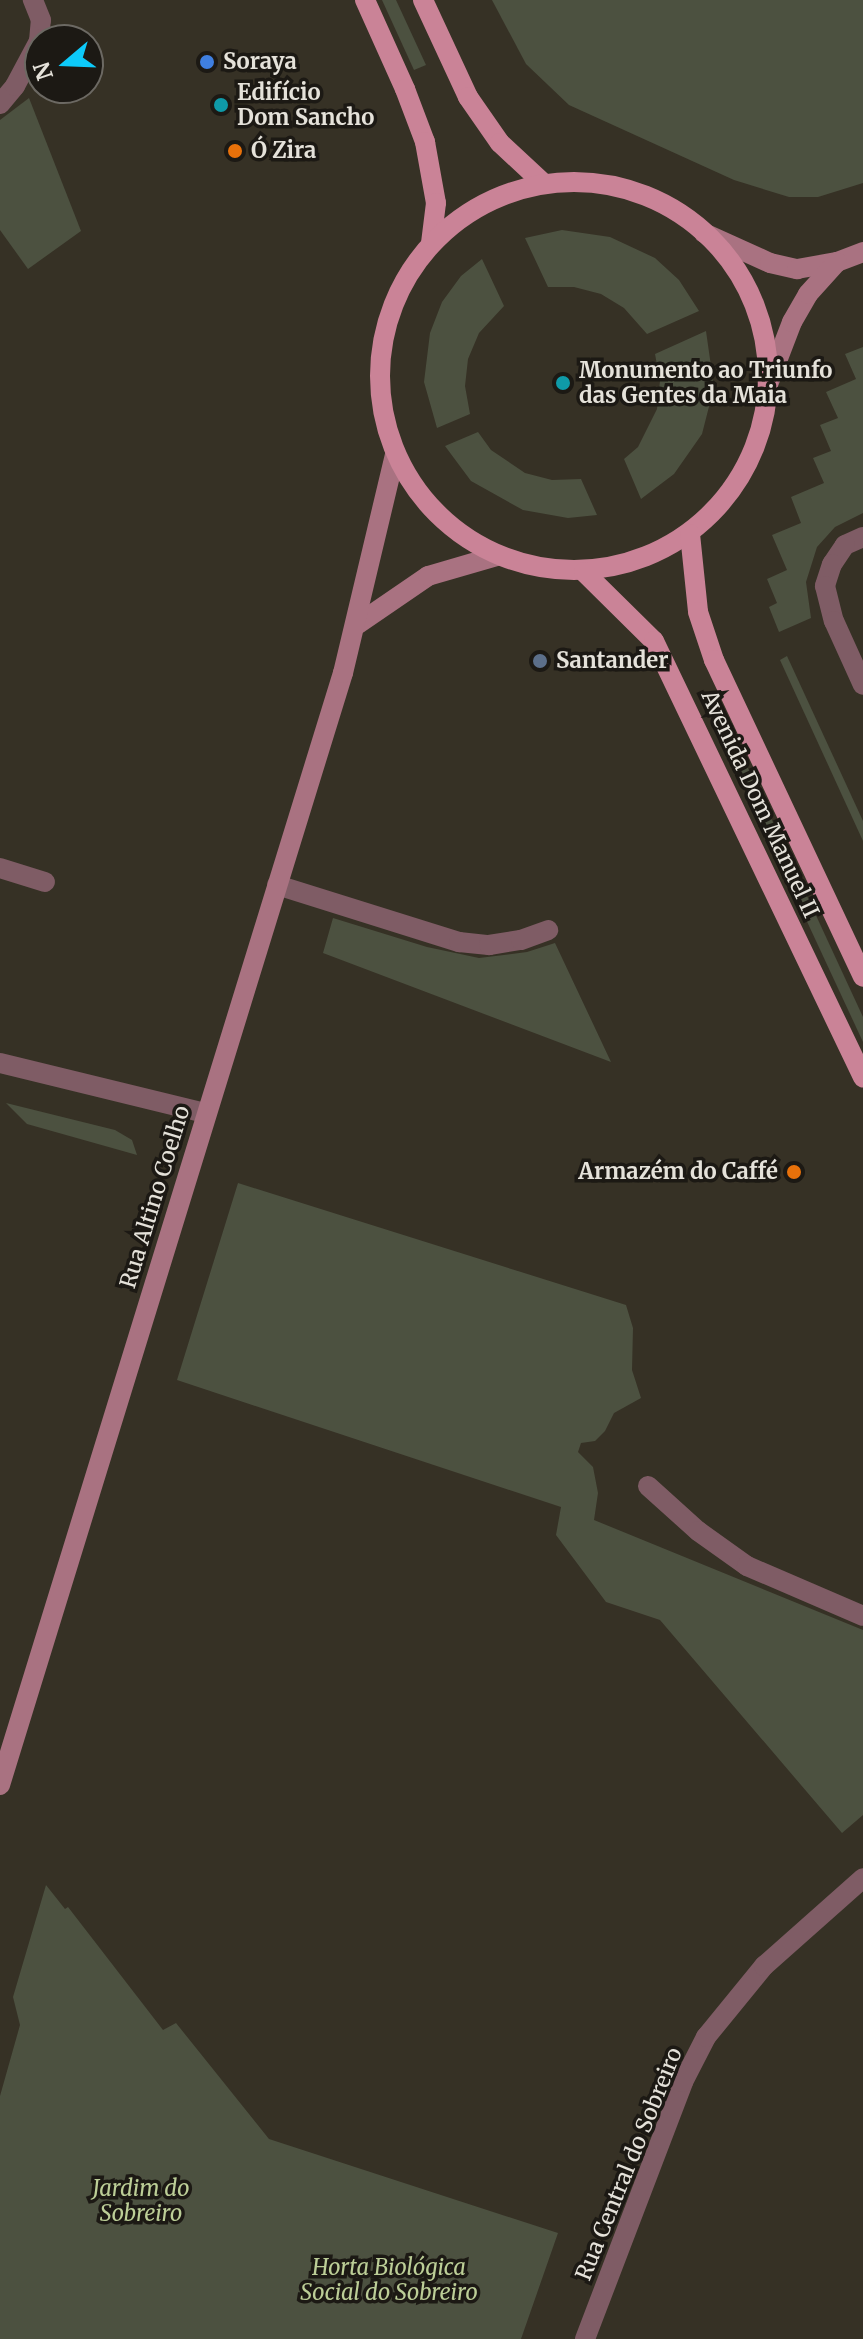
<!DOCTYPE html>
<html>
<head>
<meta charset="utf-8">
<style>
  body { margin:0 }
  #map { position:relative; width:863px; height:2339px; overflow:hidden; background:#363125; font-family:Merriweather,serif }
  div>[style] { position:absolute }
  .green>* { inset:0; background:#4c5140 }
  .lane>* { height:20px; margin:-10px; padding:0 10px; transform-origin:10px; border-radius:10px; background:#7f5c65 }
  .street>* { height:20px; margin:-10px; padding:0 10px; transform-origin:10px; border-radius:10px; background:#7f5c65 }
  .secondary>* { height:20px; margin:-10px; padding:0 10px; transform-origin:10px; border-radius:10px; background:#a97281 }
  .primary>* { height:20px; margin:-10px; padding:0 10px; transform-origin:10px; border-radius:10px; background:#ca8397 }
  .primary>.ring { margin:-10px; padding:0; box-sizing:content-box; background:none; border:20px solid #ca8397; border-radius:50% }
  .dots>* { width:22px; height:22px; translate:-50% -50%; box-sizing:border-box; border:4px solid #1c1914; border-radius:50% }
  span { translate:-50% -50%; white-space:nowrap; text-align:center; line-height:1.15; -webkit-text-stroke:7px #1c1914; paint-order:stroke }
  .poi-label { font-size:22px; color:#e5e2da; font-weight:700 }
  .left { translate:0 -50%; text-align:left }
  .right { translate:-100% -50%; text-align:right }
  .street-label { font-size:22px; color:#e5e2da }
  .park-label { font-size:22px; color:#bcce97; font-style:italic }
  .north { position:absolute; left:24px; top:24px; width:80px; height:80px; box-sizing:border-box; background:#1c1914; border:2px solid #6c6963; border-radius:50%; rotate:251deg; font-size:22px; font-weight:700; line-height:32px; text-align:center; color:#e5e2da }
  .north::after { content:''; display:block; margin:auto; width:28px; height:36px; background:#0dcafa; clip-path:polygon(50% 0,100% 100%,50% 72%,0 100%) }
</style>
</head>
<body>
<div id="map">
  <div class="green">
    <i style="clip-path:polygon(382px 0,396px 0,426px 65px,414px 70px)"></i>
    <i style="clip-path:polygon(492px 0,863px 0,863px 183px,818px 197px,789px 197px,734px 180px,569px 105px,526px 64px)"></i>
    <i style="clip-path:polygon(29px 98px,81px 231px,28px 269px,0 230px,0 120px)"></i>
    <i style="clip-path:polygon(562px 230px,610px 237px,655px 258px,679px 280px,699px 311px,647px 334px,624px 308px,601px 294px,574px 287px,548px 287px,525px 238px)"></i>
    <i style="clip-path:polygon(482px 259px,504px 306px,479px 333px,468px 359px,465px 386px,470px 414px,437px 428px,424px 382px,430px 333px,442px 302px,461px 276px)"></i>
    <i style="clip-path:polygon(706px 331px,714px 387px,702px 434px,674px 474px,641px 499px,624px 459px,638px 447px,657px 409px,660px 381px,655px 354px)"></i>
    <i style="clip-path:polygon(863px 347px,863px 513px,835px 527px,817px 547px,806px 582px,811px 618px,779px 632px,769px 607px,777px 603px,767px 579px,787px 570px,772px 535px,801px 523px,791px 497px,824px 483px,813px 458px,831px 451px,820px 425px,838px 418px,826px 392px,856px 379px,845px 354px)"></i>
    <i style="clip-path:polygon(478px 432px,491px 450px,525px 473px,552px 480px,581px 479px,597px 515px,568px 518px,523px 510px,471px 481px,445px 446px)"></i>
    <i style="clip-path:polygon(787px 656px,863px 821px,863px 841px,780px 660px)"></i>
    <i style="clip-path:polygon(721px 710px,863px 1017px,863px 1042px,711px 715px)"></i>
    <i style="clip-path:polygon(333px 918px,427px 947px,479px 958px,527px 952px,555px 943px,611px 1062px,323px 953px)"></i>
    <i style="clip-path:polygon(6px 1103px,115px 1130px,132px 1140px,137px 1155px,27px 1124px)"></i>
    <i style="clip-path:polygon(238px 1183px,626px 1305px,633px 1328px,632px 1370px,641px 1398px,614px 1413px,605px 1431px,595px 1441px,581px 1443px,578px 1452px,593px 1467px,598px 1493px,594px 1520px,863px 1630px,863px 1815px,842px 1833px,660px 1620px,606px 1602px,556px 1535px,561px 1507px,177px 1380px)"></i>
    <i style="clip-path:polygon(46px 1885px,65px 1909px,68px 1907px,163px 2030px,176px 2023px,269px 2139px,558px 2233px,521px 2339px,0 2339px,0 2096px,20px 2025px,13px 1997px)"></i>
  </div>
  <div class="lane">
    <i style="left:863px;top:537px;width:20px;rotate:156deg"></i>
    <i style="left:845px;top:545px;width:23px;rotate:124deg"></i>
    <i style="left:832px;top:564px;width:23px;rotate:108deg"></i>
    <i style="left:825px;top:586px;width:36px;rotate:76deg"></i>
    <i style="left:834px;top:621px;width:70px;rotate:65.6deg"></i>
    <i style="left:0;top:868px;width:47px;rotate:17.3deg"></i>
    <i style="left:277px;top:885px;width:191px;rotate:17.4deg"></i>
    <i style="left:459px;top:942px;width:30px;rotate:6deg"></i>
    <i style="left:489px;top:945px;width:32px;rotate:-9deg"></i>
    <i style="left:521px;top:940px;width:29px;rotate:-20deg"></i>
    <i style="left:648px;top:1486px;width:67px;rotate:42deg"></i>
    <i style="left:698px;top:1531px;width:60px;rotate:35.5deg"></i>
    <i style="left:747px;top:1566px;width:126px;rotate:23.3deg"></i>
  </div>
  <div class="street">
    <i style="left:0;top:104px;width:23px;rotate:-50deg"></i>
    <i style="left:15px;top:86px;width:51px;rotate:-61.9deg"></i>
    <i style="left:39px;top:41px;width:21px;rotate:-85deg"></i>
    <i style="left:41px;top:20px;width:22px;rotate:-112deg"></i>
    <i style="left:0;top:1063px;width:211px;rotate:13.7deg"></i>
    <i style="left:585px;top:2339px;width:275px;rotate:-69.1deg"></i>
    <i style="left:683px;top:2082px;width:51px;rotate:-62.9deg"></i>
    <i style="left:706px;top:2037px;width:92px;rotate:-50.8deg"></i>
    <i style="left:764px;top:1966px;width:132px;rotate:-41.6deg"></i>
  </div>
  <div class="secondary">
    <i style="left:704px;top:233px;width:72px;rotate:24.4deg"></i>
    <i style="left:770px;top:263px;width:28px;rotate:13deg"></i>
    <i style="left:797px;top:269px;width:41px;rotate:-9.9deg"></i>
    <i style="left:837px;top:262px;width:28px;rotate:-21deg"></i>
    <i style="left:769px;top:382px;width:64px;rotate:-69deg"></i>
    <i style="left:792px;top:322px;width:32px;rotate:-60deg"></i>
    <i style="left:808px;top:294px;width:43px;rotate:-47.8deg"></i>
    <i style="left:358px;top:624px;width:85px;rotate:-34.4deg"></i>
    <i style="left:428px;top:576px;width:72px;rotate:-16.2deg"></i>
    <i style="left:0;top:1785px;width:1164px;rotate:-72.86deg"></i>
    <i style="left:343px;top:673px;width:224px;rotate:-76.6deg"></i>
  </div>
  <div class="primary">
    <i style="left:365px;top:0;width:98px;rotate:65.8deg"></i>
    <i style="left:405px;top:89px;width:57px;rotate:69.3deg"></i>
    <i style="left:425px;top:142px;width:62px;rotate:79.8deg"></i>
    <i style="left:436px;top:203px;width:40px;rotate:97.1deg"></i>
    <i style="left:423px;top:0;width:107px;rotate:65.1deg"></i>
    <i style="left:468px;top:97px;width:56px;rotate:55.2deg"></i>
    <i style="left:500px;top:143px;width:59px;rotate:42.9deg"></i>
    <i class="ring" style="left:380px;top:182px;width:368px;height:368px"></i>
    <i style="left:690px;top:534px;width:78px;rotate:84.1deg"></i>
    <i style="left:698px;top:612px;width:51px;rotate:71.6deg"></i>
    <i style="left:714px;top:660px;width:350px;rotate:64.8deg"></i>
    <i style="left:584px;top:572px;width:98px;rotate:44.6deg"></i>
    <i style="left:654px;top:641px;width:484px;rotate:64.4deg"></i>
  </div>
  <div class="dots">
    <i style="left:207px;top:62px;background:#3f7fe0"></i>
    <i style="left:221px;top:105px;background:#0f9aa8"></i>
    <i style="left:235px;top:151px;background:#e8710a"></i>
    <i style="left:563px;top:383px;background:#0f9aa8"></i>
    <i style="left:540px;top:661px;background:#5c6f8a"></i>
    <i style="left:794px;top:1172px;background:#e8710a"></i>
  </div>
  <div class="poi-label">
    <span class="left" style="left:223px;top:62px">Soraya</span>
    <span class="left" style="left:237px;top:105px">Edifício<br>Dom Sancho</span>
    <span class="left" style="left:251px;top:151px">Ó Zira</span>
    <span class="left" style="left:579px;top:383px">Monumento ao Triunfo<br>das Gentes da Maia</span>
    <span class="left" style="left:556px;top:661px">Santander</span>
    <span class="right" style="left:778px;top:1172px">Armazém do Caffé</span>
  </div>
  <div class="street-label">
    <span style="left:760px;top:804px;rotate:65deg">Avenida Dom Manuel II</span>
    <span style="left:155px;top:1197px;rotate:-73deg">Rua Altino Coelho</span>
    <span style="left:629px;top:2164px;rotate:-68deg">Rua Central do Sobreiro</span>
  </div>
  <div class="park-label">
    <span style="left:141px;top:2201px">Jardim do<br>Sobreiro</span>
    <span style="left:389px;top:2280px">Horta Biológica<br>Social do Sobreiro</span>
  </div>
  <div class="north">N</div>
</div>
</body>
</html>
